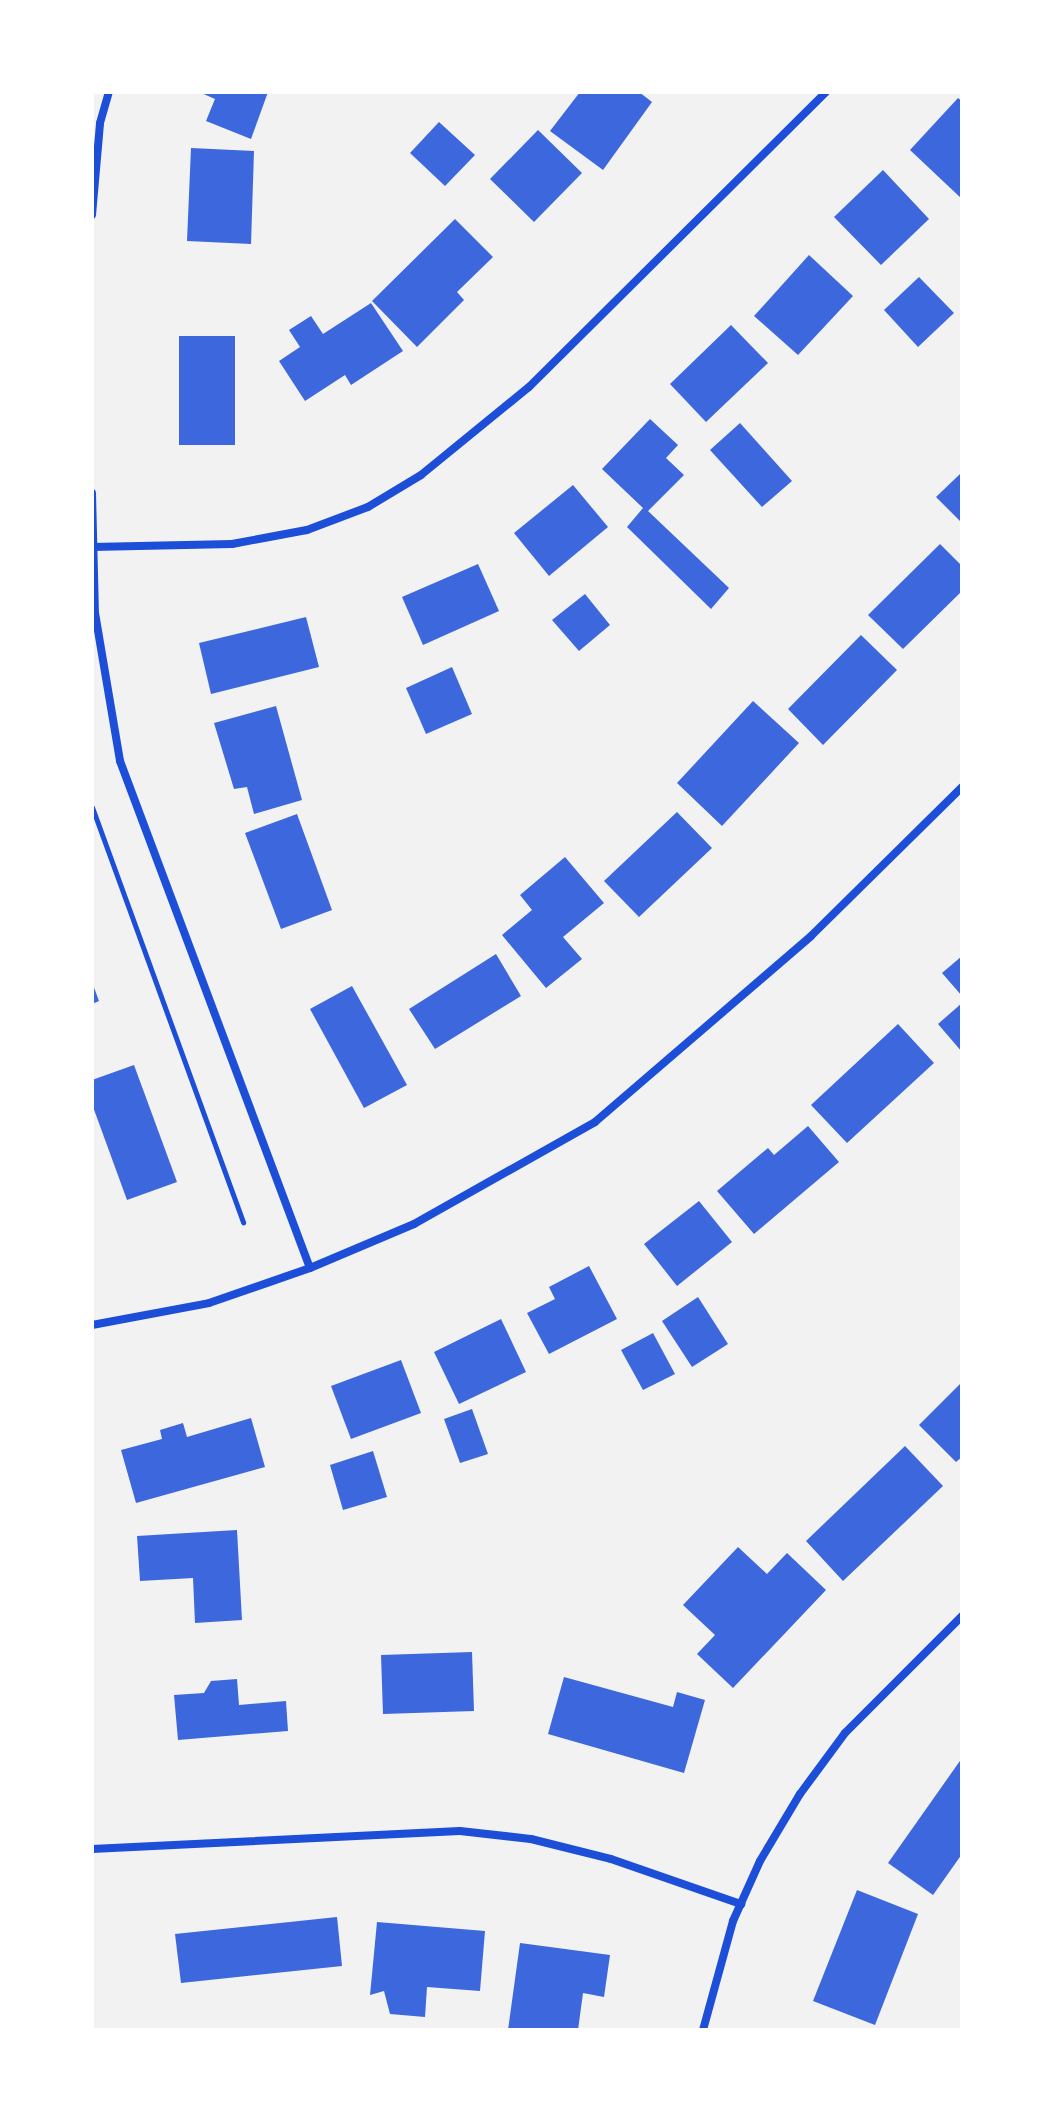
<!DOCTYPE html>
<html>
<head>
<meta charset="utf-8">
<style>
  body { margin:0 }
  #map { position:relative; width:1054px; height:2122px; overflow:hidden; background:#f2f2f2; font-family:"PT Sans",sans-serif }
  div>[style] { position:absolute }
  .building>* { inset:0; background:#3d67dc }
  .path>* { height:5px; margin:-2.5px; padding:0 2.5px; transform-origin:2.5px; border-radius:2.5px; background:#1d4ed8 }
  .minor>* { height:8px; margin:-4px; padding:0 4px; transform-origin:4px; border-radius:4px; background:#1d4ed8 }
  span { translate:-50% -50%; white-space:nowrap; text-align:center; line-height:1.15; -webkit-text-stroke:7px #fff; paint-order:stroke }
  .frame { position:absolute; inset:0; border:94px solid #fff; pointer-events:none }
</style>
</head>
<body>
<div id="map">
  <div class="building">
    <i style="clip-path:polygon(199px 92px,268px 92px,251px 139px,206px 121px,215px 99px)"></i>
    <i style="clip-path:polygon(580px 92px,639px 92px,652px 102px,603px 170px,550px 131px)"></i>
    <i style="clip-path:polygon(958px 98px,962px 101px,962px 199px,910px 150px)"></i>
    <i style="clip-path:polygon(439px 122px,475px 155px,445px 186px,410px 153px)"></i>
    <i style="clip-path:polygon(538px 130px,582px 173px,534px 222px,490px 179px)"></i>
    <i style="clip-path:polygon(191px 148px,254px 151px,251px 244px,187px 241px)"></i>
    <i style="clip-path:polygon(883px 170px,929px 219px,881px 265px,834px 217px)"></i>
    <i style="clip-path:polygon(455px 219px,493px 257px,457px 292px,464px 300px,417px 347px,372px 301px)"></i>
    <i style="clip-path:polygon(809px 255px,853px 296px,798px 355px,754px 316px)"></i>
    <i style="clip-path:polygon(919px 277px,954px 313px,918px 347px,884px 310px)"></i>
    <i style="clip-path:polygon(371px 303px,403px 351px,351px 385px,345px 375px,305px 401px,279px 361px,300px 347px,289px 330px,311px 316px,323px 334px)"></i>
    <i style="clip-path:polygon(731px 325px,768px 363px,706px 422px,670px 384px)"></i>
    <i style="clip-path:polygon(179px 336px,235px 336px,235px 445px,179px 445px)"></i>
    <i style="clip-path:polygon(650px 419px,678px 445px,666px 458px,684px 475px,648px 511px,729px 588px,711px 609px,627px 527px,643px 508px,602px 469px)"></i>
    <i style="clip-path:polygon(740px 423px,792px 481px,762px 507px,710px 450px)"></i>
    <i style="clip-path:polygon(960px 474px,962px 476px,962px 523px,936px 497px)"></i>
    <i style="clip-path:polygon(573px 485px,608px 527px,549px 576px,514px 533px)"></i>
    <i style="clip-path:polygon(940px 544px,962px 566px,962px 591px,903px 649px,868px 615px)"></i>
    <i style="clip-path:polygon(478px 564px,499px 611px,423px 645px,402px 597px)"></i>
    <i style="clip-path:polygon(585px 594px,610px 625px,579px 651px,552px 620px)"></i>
    <i style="clip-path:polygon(306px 617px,319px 667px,211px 694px,199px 643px)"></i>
    <i style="clip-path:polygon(861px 635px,897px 670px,823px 745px,788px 709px)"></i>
    <i style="clip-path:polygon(452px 667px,472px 714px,426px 734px,406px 688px)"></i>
    <i style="clip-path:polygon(753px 701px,799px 743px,722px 826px,677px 783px)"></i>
    <i style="clip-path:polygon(276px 706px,302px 800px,254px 814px,247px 787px,234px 789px,214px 723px)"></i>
    <i style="clip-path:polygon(677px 812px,712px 848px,639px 917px,604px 881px)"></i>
    <i style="clip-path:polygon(297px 814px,332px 910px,281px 929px,245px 833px)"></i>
    <i style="clip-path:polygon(565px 857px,604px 903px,563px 937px,582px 959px,546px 988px,502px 935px,532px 910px,520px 895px)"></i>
    <i style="clip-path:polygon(496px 954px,521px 996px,435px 1049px,409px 1009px)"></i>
    <i style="clip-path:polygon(962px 956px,962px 996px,942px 973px)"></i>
    <i style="clip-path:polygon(92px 982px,99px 1001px,92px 1004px)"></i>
    <i style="clip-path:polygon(352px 986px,407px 1085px,364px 1108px,310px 1009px)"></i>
    <i style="clip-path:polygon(962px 1003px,962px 1052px,938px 1024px)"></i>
    <i style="clip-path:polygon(898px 1024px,934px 1063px,847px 1143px,811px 1105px)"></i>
    <i style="clip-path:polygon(134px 1065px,177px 1182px,127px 1200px,92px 1104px,92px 1080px)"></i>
    <i style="clip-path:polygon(808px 1126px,839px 1162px,754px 1234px,717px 1191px,768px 1148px,774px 1155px)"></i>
    <i style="clip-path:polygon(699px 1201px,732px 1242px,677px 1286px,644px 1244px)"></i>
    <i style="clip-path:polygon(589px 1266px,617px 1319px,549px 1354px,527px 1313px,555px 1299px,549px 1287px)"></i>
    <i style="clip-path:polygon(698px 1297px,728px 1344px,692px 1367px,662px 1321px)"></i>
    <i style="clip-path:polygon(501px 1319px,526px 1372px,459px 1404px,434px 1352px)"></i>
    <i style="clip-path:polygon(653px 1333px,675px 1374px,643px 1390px,621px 1350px)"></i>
    <i style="clip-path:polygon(401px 1360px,421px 1413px,351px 1439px,331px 1386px)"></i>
    <i style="clip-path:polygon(962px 1382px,962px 1457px,956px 1462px,919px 1425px)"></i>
    <i style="clip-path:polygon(472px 1409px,488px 1454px,460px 1463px,444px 1419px)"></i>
    <i style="clip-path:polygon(251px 1418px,265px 1467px,136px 1503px,121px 1450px,162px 1439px,160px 1430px,183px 1423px,187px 1437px)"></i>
    <i style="clip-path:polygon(905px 1446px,943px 1486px,843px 1581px,806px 1541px)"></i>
    <i style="clip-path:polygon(373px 1451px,387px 1497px,343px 1510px,330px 1465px)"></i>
    <i style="clip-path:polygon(237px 1530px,242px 1620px,195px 1623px,193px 1578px,140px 1581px,137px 1536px)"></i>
    <i style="clip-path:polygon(738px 1547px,767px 1574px,787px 1553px,826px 1590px,733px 1688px,697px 1654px,715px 1635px,683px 1605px)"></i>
    <i style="clip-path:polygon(472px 1652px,474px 1711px,383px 1714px,381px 1655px)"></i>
    <i style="clip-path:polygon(564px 1677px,673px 1707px,677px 1692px,705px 1700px,684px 1773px,548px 1734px)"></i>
    <i style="clip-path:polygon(237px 1679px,239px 1705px,286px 1701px,288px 1731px,178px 1740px,174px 1695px,204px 1693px,211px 1681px)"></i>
    <i style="clip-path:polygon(962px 1758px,962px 1854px,933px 1895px,888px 1863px)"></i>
    <i style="clip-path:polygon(857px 1890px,918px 1914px,875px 2025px,813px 2001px)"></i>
    <i style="clip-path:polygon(337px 1917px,342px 1966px,181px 1983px,175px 1934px)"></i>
    <i style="clip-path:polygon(377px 1922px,485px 1931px,480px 1991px,427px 1987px,425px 2017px,390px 2014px,384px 1991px,370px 1995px)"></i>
    <i style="clip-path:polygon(520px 1943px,610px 1955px,604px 1997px,583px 1993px,578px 2030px,508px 2030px)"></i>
  </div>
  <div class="path">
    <i style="left:92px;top:807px;width:442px;rotate:70deg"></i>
  </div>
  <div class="minor">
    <i style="left:92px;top:215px;width:92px;rotate:-85deg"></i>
    <i style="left:100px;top:123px;width:32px;rotate:-74deg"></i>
    <i style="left:92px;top:493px;width:120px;rotate:88.6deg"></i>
    <i style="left:95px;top:613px;width:150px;rotate:80.4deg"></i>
    <i style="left:120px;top:761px;width:541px;rotate:69.46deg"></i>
    <i style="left:92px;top:547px;width:140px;rotate:-1.2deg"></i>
    <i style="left:232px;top:544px;width:76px;rotate:-10.6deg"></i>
    <i style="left:307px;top:530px;width:65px;rotate:-20.7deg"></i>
    <i style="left:368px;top:507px;width:62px;rotate:-31.1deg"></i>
    <i style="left:421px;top:475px;width:139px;rotate:-39.2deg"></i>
    <i style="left:529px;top:387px;width:419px;rotate:-44.8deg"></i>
    <i style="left:92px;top:1325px;width:119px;rotate:-10.6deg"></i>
    <i style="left:209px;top:1303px;width:107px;rotate:-19.1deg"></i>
    <i style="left:310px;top:1268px;width:113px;rotate:-22.9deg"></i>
    <i style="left:414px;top:1224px;width:208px;rotate:-29.4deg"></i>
    <i style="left:595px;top:1122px;width:285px;rotate:-40.7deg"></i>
    <i style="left:811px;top:936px;width:212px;rotate:-44.6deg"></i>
    <i style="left:92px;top:1849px;width:368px;rotate:-2.8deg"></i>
    <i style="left:460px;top:1831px;width:71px;rotate:6.4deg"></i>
    <i style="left:531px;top:1839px;width:82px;rotate:14deg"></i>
    <i style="left:611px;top:1859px;width:138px;rotate:19.1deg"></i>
    <i style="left:703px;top:2030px;width:113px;rotate:-74.6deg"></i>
    <i style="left:733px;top:1921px;width:66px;rotate:-65.8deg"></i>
    <i style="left:760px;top:1861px;width:78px;rotate:-59.2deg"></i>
    <i style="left:800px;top:1794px;width:76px;rotate:-53.6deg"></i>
    <i style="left:845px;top:1733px;width:165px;rotate:-45deg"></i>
  </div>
  <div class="frame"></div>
</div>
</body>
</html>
